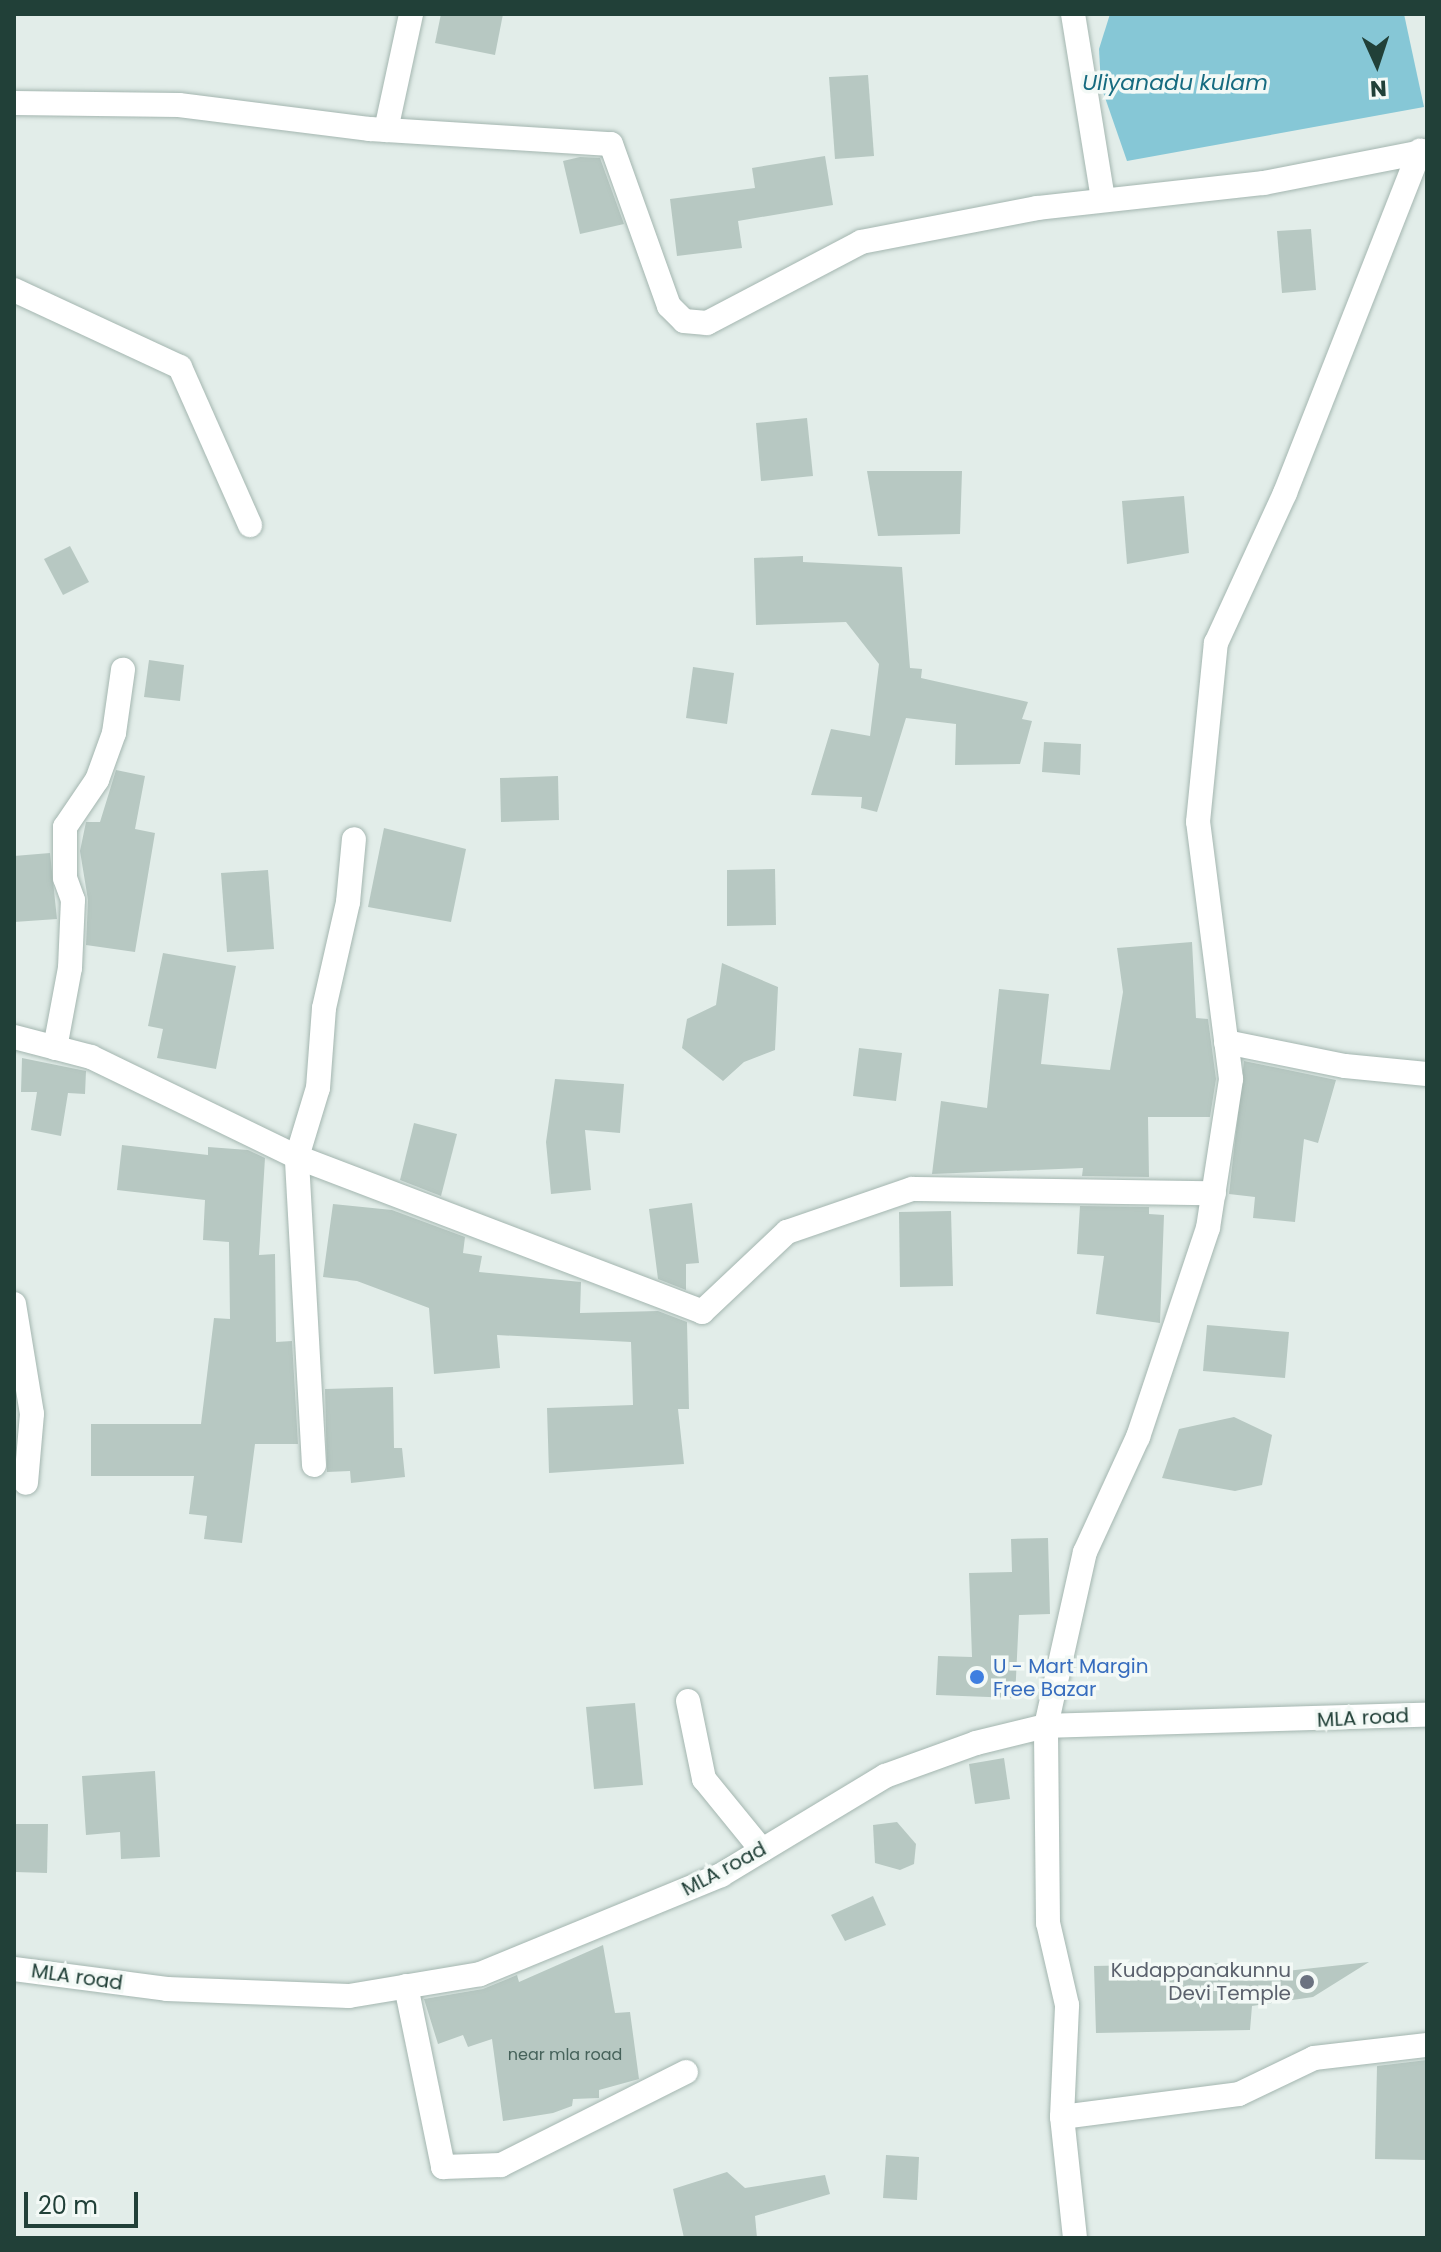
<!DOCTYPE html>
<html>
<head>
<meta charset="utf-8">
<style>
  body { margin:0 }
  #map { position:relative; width:1441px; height:2252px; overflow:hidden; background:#e2ede9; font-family:Poppins,sans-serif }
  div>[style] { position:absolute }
  .water>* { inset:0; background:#86c7d6 }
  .building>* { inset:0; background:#b7c8c2 }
  .roads { filter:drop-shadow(0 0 2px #a4b6b0) drop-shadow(0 0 2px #a4b6b0) }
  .minor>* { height:24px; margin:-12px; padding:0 12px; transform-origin:12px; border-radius:12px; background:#fff }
  .dots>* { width:22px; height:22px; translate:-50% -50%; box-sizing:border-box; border:4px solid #f3f9f6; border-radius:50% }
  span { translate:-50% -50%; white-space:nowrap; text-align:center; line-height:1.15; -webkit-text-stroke:7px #f3f9f6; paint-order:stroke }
  .number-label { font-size:16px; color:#46625a }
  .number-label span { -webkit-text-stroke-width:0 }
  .shop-label { font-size:20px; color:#366cbe }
  .left { translate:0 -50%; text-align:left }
  .street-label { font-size:20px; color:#214038 }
  .worship-label { font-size:20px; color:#5b616d }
  .right { translate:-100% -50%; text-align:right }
  .water-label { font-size:22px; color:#166b80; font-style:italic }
  .frame { position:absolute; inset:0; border:16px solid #214038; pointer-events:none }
  .north { position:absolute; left:1337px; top:24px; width:80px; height:80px; -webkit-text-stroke:6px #f3f9f6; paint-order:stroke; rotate:177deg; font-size:22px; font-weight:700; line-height:32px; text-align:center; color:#214038 }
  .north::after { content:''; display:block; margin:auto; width:28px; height:36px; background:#214038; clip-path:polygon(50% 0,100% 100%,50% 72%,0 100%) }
  .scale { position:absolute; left:24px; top:2192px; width:114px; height:36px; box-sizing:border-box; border:4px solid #214038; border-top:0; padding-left:10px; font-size:24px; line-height:28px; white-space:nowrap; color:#214038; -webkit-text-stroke:6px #f3f9f6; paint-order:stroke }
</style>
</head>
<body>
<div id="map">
  <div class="water">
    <i style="clip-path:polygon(1110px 14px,1404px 14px,1424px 107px,1127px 161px,1101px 86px,1099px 49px)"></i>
  </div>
  <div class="building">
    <i style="clip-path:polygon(441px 14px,503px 14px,495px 55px,435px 43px)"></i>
    <i style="clip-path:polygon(868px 75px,874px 156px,835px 159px,829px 77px)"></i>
    <i style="clip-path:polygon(825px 156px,833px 205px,738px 221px,742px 248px,677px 256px,670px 199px,755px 188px,752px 168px)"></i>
    <i style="clip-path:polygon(580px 157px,600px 158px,624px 224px,580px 234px,563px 161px)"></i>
    <i style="clip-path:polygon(1311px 229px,1316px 290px,1282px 293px,1277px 231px)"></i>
    <i style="clip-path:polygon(807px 418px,813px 476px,761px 481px,756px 423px)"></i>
    <i style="clip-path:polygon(867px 471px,962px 471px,960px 534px,878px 536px)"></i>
    <i style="clip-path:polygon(1184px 496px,1189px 553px,1127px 564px,1122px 501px)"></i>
    <i style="clip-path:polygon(70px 546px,89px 582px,63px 595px,44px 559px)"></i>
    <i style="clip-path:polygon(803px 556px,803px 562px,902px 567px,910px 668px,922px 669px,921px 678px,1028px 702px,1022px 719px,1032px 721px,1020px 764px,955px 765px,956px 724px,906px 718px,877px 812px,861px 808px,862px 797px,811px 795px,831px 729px,870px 736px,879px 664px,846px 622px,756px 625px,754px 558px)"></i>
    <i style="clip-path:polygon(149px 660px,184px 665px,180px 701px,144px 697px)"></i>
    <i style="clip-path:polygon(693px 667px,734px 673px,727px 724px,686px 718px)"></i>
    <i style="clip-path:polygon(1044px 742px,1081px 744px,1080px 775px,1042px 772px)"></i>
    <i style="clip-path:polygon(116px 770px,145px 776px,135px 829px,155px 833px,135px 952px,86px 945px,88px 900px,80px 851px,86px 822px,100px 822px)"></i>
    <i style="clip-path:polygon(558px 776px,559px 820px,501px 822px,500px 778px)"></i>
    <i style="clip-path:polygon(384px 828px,466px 849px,451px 922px,368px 907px)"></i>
    <i style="clip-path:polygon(50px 853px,57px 919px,14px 922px,14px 856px)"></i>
    <i style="clip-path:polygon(775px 869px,776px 925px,727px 926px,727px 870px)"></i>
    <i style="clip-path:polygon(268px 870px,274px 949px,227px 952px,221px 873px)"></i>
    <i style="clip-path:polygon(1192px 942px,1196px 1018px,1208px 1019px,1216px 1079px,1210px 1117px,1148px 1117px,1149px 1177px,1082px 1176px,1083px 1168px,932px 1174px,941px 1101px,987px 1108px,999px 989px,1049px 994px,1041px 1064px,1110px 1070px,1123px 992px,1117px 948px)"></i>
    <i style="clip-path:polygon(163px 953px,236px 966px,216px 1069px,157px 1058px,163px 1029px,148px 1026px)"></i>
    <i style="clip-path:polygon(722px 963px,778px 987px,775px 1050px,744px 1062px,723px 1081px,682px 1048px,687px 1019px,716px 1005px)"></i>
    <i style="clip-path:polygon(859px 1048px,902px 1053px,896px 1101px,853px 1096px)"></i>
    <i style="clip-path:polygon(22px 1058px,86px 1071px,85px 1094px,68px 1093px,61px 1136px,31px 1130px,37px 1092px,21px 1092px)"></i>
    <i style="clip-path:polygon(1244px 1061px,1336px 1080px,1318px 1143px,1304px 1139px,1295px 1222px,1253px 1218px,1255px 1197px,1229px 1194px)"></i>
    <i style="clip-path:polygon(555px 1079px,624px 1084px,620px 1133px,585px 1130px,591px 1190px,551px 1194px,546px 1142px)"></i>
    <i style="clip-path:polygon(414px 1123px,457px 1134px,441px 1196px,400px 1180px)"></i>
    <i style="clip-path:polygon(122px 1145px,208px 1155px,208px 1147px,248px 1150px,265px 1158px,259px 1255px,275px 1254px,276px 1342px,292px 1341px,298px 1444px,255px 1444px,242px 1543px,204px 1539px,207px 1516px,189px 1514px,194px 1476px,91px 1476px,91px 1424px,201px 1424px,214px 1318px,230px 1319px,229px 1242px,203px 1240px,205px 1200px,117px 1190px)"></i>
    <i style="clip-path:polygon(692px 1203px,699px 1263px,686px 1264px,686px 1290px,658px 1279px,649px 1209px)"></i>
    <i style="clip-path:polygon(333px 1204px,392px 1210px,465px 1237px,463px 1253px,482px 1256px,479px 1272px,581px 1282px,580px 1313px,658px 1311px,687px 1322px,689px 1409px,678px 1409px,684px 1464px,549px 1473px,547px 1408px,633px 1405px,631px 1342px,497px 1335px,500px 1368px,434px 1374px,429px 1308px,357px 1281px,323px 1277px)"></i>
    <i style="clip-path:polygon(1080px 1206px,1149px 1207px,1149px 1214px,1164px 1215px,1160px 1323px,1096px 1314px,1104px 1256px,1077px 1254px)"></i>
    <i style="clip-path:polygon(951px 1211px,953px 1286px,900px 1287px,899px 1212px)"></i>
    <i style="clip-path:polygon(1207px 1325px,1289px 1332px,1285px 1378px,1203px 1371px)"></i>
    <i style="clip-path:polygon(393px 1387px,394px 1448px,402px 1448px,405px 1477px,351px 1483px,350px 1471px,327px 1472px,325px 1389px)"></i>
    <i style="clip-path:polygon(1234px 1417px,1272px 1435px,1262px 1485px,1235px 1491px,1162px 1478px,1179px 1429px)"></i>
    <i style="clip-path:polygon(1048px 1538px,1050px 1614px,1019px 1615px,1015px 1698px,936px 1695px,938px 1656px,972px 1657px,969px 1573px,1012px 1572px,1011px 1539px)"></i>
    <i style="clip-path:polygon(635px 1703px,643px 1785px,594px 1789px,586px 1707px)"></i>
    <i style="clip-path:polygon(1004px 1758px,1010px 1799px,975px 1804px,969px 1764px)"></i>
    <i style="clip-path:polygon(155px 1771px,160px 1857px,121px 1859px,120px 1832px,86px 1835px,82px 1776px)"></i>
    <i style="clip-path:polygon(897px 1822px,916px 1844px,914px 1864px,900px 1870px,875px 1863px,873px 1825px)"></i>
    <i style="clip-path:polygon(15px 1824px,48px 1824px,47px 1873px,15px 1872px)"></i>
    <i style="clip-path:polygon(873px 1896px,886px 1925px,845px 1941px,831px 1915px)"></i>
    <i style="clip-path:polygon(603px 1945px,615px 2013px,630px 2012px,639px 2079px,599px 2090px,599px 2098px,573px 2099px,572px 2106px,553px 2113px,503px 2121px,492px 2039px,468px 2047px,463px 2035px,438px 2044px,424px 1999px,483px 1989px,517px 1975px,519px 1982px)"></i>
    <i style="clip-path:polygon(1369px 1962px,1313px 1997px,1252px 2006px,1250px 2030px,1096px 2033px,1094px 1966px,1231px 1963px,1231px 1977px)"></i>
    <i style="clip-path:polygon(1427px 2060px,1427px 2160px,1375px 2159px,1377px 2066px)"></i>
    <i style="clip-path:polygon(886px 2155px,919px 2157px,917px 2200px,883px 2198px)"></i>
    <i style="clip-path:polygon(727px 2172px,745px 2188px,825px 2175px,830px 2194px,755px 2216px,757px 2238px,684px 2238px,673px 2189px)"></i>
  </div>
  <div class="roads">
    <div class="minor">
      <i style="left:1073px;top:14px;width:187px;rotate:80.8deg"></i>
      <i style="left:14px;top:103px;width:165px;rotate:0.7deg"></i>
      <i style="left:179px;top:105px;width:193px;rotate:7.2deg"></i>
      <i style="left:370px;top:129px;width:241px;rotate:3.6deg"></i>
      <i style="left:611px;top:144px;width:172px;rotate:70.3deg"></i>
      <i style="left:669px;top:306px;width:21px;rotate:45deg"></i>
      <i style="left:684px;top:321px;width:23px;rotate:5deg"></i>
      <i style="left:707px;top:323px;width:174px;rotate:-27.7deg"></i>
      <i style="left:861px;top:242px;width:179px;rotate:-10.9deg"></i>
      <i style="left:1037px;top:208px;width:228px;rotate:-6.3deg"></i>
      <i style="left:1264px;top:183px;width:166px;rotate:-11.1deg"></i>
      <i style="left:386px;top:130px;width:119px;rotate:-77.8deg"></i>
      <i style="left:14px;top:290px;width:183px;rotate:24.9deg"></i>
      <i style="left:180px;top:367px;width:173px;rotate:66.1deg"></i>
      <i style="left:14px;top:1037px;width:80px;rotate:14.6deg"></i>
      <i style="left:91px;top:1057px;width:229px;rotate:25.9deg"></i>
      <i style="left:297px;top:1157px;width:434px;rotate:20.9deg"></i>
      <i style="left:702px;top:1312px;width:117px;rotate:-43.3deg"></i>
      <i style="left:787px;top:1232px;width:132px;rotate:-19deg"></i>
      <i style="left:912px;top:1189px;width:302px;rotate:0.8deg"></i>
      <i style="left:1226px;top:1042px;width:121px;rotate:11.4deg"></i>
      <i style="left:1345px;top:1066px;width:82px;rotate:5.6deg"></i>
      <i style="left:55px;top:1048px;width:81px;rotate:-79.4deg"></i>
      <i style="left:70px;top:968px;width:68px;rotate:-87.5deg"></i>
      <i style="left:73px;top:900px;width:23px;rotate:-110deg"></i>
      <i style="left:65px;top:878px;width:51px;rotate:-90deg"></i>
      <i style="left:65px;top:827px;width:57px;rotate:-55.8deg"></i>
      <i style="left:97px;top:780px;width:50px;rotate:-70.1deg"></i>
      <i style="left:114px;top:733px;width:64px;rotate:-81.9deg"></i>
      <i style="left:14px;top:1304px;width:111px;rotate:80.7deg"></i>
      <i style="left:32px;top:1414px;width:69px;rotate:95deg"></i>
      <i style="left:314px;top:1465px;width:308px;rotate:-93.2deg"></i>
      <i style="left:297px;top:1157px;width:72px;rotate:-73.1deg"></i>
      <i style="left:318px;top:1088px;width:80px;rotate:-85.7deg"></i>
      <i style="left:324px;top:1008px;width:109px;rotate:-77.2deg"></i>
      <i style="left:348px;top:902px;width:63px;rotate:-84.6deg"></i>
      <i style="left:688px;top:1701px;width:80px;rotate:78.4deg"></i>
      <i style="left:704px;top:1779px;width:92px;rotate:50.8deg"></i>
      <i style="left:14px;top:1969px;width:154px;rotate:7.4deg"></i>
      <i style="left:167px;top:1989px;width:182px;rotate:2.2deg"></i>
      <i style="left:349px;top:1996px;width:133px;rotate:-9.5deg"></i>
      <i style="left:480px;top:1974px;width:261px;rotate:-22.3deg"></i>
      <i style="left:721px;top:1875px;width:192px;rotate:-31.1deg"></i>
      <i style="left:885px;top:1776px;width:97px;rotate:-19.9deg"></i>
      <i style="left:976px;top:1743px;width:72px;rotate:-13.7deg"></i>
      <i style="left:1046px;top:1726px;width:381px;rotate:-1.7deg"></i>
      <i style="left:406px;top:1986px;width:185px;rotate:78.4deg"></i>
      <i style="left:443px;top:2167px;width:58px;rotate:-2deg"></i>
      <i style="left:501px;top:2165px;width:207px;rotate:-26.7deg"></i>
      <i style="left:1062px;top:2117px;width:178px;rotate:-7.4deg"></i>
      <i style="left:1239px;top:2094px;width:83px;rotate:-25.6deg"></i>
      <i style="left:1314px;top:2058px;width:114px;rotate:-6.6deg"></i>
      <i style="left:1075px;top:2238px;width:122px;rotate:-96.1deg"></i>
      <i style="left:1062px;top:2117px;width:112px;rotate:-87.4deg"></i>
      <i style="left:1067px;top:2005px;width:84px;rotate:-103deg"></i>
      <i style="left:1048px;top:1923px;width:197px;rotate:-90.6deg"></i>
      <i style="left:1046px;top:1726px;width:178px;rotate:-77.4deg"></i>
      <i style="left:1085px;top:1552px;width:127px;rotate:-65.3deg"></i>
      <i style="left:1138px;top:1437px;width:220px;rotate:-71.5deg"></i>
      <i style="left:1208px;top:1228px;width:151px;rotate:-81.2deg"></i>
      <i style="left:1231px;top:1079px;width:259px;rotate:-97.3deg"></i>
      <i style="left:1198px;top:822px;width:180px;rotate:-84.3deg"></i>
      <i style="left:1216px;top:643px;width:165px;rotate:-65.3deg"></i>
      <i style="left:1285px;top:493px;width:368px;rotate:-68.5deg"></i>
    </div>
  </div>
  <div class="dots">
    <i style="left:977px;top:1677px;background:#3f7fe0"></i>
    <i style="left:1307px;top:1982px;background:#6b7280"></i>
  </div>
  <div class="number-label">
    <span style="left:565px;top:2055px">near mla road</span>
  </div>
  <div class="shop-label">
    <span class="left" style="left:993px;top:1678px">U - Mart Margin<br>Free Bazar</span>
  </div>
  <div class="street-label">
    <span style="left:1363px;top:1718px;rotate:-3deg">MLA road</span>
    <span style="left:724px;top:1869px;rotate:-28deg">MLA road</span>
    <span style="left:77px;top:1977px;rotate:8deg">MLA road</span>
  </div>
  <div class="worship-label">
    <span class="right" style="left:1291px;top:1982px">Kudappanakunnu<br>Devi Temple</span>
  </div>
  <div class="water-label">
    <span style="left:1175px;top:83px">Uliyanadu kulam</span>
  </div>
  <div class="frame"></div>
  <div class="north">N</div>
  <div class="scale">20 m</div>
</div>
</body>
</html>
